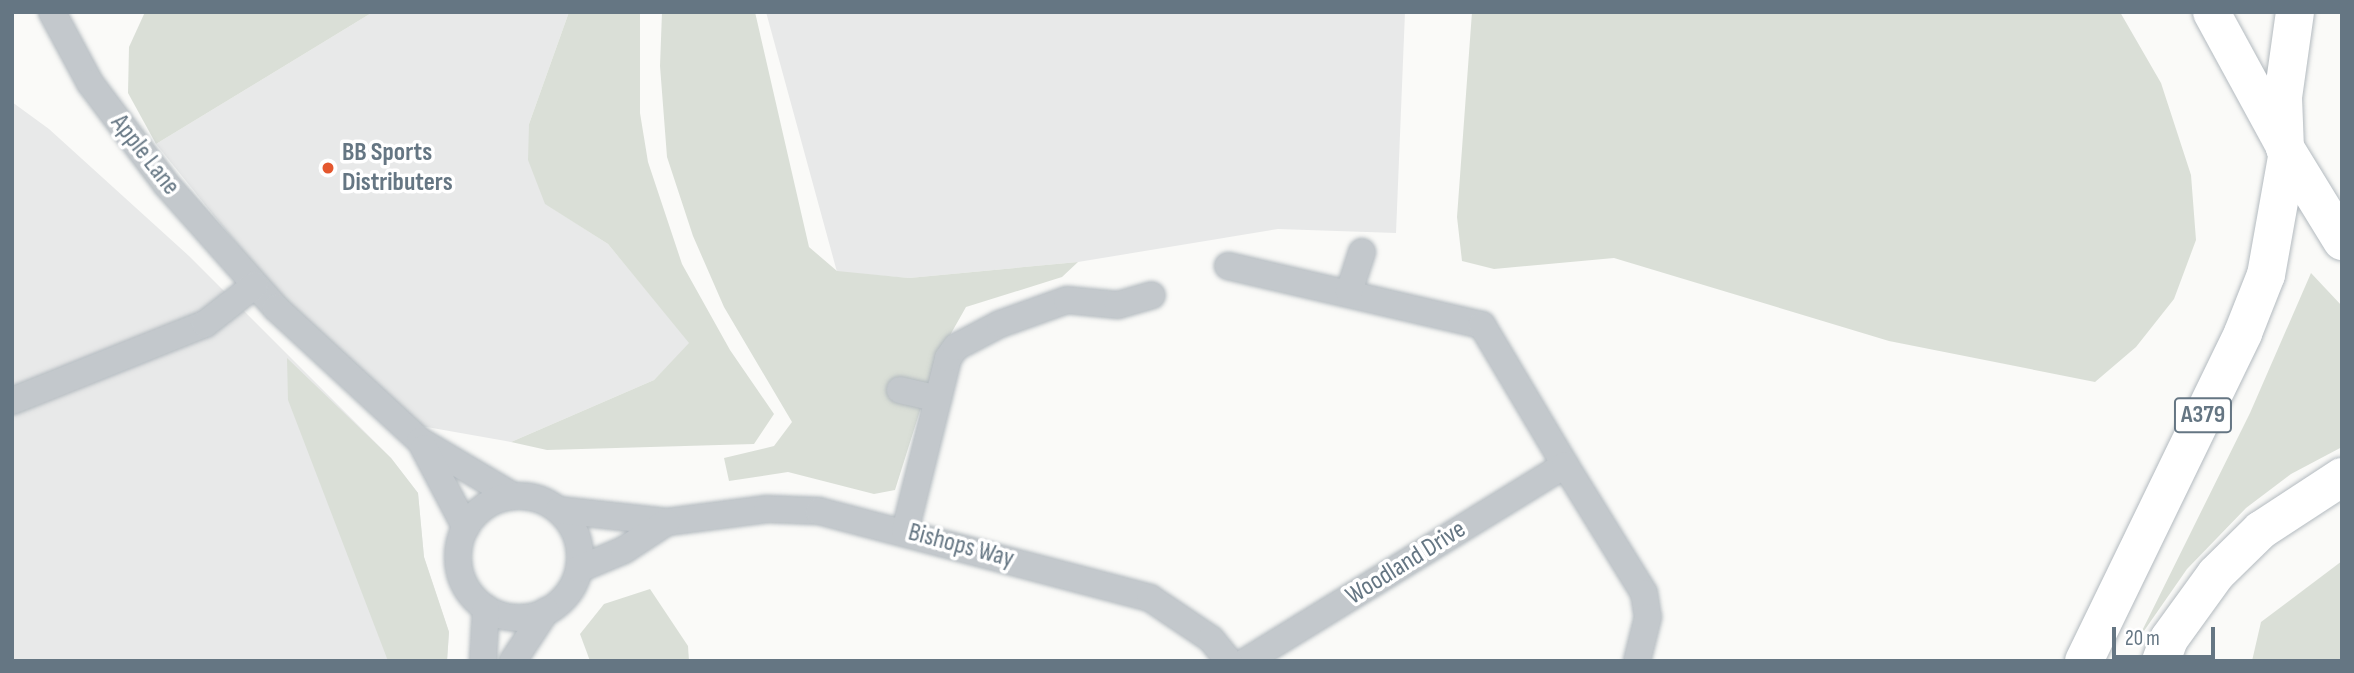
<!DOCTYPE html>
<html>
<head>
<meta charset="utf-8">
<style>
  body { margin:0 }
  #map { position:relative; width:2354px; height:673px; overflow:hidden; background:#fafaf8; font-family:"Sofia Sans Condensed",sans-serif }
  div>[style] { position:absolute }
  .built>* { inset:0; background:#e8e9e9 }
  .green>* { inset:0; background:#dadfd7 }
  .roads { filter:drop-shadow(0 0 2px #b3babf) drop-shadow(0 0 2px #b3babf) }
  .minor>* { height:26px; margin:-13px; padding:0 13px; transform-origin:13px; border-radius:13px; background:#c3c8cc }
  .minor>.ring { margin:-13px; padding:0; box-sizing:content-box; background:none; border:26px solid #c3c8cc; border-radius:50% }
  .secondary>* { height:37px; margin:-18.5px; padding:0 18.5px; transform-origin:18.5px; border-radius:18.5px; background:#fff }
  .primary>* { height:38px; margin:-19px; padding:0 19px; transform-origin:19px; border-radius:19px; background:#fff }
  .trunk>* { height:38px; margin:-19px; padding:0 19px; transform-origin:19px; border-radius:19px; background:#fff }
  .dots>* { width:19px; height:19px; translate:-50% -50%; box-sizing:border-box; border:4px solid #fff; border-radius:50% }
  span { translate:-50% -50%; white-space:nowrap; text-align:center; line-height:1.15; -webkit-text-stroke:7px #fff; paint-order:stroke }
  .shield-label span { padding:2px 5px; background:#fff; border:2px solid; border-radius:5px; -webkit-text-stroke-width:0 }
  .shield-label { font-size:24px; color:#657683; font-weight:700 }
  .poi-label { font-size:26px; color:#657683; font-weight:700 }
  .left { translate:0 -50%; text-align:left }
  .street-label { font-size:26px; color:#657683 }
  .frame { position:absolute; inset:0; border:14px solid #657683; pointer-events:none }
  .scale { position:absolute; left:2112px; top:627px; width:103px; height:32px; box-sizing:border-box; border:4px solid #657683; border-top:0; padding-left:9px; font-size:21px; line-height:24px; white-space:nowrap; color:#657683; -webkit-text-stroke:5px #fff; paint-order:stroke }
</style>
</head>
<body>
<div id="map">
  <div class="built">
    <i style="clip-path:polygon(373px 12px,569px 12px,529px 124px,546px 204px,608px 244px,690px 343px,654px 380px,511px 442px,421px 426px,275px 291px,156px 144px)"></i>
    <i style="clip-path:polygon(766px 12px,1405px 12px,1396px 233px,1278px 229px,1078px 262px,909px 278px,837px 272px)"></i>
    <i style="clip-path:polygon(12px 102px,49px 129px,189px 256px,391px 458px,418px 493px,424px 557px,449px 632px,447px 661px,12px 661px)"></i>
  </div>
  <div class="green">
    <i style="clip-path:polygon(145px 12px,373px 12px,156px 144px,128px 93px,129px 47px)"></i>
    <i style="clip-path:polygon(569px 12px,640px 12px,640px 113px,648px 162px,682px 264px,730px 350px,774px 414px,754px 444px,547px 450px,511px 442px,654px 380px,689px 343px,608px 244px,545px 204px,528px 160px,529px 124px)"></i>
    <i style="clip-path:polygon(662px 12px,755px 12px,809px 247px,837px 271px,909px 278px,1078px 262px,1062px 277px,966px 307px,936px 360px,895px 490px,874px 494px,788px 472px,729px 481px,724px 458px,774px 446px,792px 422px,724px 307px,693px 236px,667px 157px,660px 66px)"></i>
    <i style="clip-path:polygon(1472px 12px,2120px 12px,2161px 83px,2191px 175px,2196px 240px,2174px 299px,2136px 347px,2095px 382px,1889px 341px,1614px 258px,1494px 269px,1462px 261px,1457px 217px)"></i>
    <i style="clip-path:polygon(2311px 273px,2342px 306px,2342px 447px,2291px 474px,2246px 508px,2187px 569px,2137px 641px,2250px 413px)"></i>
    <i style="clip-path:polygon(287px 358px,391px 458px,418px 493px,424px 557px,449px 632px,447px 661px,388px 661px,288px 400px)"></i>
    <i style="clip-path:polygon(2342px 561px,2342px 661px,2252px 661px,2261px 622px)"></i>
    <i style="clip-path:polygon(650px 589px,688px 646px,689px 661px,590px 661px,580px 634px,604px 604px)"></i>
  </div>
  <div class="roads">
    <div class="minor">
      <i style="left:52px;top:12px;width:81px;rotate:61.8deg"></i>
      <i style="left:90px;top:83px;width:126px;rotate:53deg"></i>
      <i style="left:166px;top:184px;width:166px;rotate:48.4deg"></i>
      <i style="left:276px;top:308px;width:196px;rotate:42.7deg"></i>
      <i style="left:420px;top:441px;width:108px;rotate:30.6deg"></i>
      <i style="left:1228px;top:266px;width:261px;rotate:13.1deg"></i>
      <i style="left:1482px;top:325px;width:163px;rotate:59.3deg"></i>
      <i style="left:1565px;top:465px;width:374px;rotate:148.4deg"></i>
      <i style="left:1349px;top:292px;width:42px;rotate:-72deg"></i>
      <i style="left:900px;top:390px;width:39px;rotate:13deg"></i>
      <i style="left:12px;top:401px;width:208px;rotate:-21.8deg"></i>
      <i style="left:205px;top:324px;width:63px;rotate:-38deg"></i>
      <i style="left:424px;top:448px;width:90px;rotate:62.3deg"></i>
      <i style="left:1565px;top:465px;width:150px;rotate:58.3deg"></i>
      <i style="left:1644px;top:593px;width:24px;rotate:81deg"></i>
      <i style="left:1648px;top:617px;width:45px;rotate:104deg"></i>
      <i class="ring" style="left:458px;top:496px;width:96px;height:96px"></i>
      <i style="left:559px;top:510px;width:109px;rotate:6.3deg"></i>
      <i style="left:667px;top:522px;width:101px;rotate:-7.4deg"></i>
      <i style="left:767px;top:509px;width:52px;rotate:2.2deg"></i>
      <i style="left:819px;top:511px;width:342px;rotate:14.7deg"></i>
      <i style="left:1150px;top:598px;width:73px;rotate:33.9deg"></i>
      <i style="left:1211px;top:639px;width:28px;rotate:51deg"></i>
      <i style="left:905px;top:531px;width:178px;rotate:-76deg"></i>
      <i style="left:948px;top:358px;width:14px;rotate:-54deg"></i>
      <i style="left:956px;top:347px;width:50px;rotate:-27.6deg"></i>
      <i style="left:1000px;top:324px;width:71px;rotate:-19.7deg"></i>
      <i style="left:1067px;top:300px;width:51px;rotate:5.6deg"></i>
      <i style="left:1118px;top:305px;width:35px;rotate:-16deg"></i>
      <i style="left:579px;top:569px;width:49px;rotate:-22.9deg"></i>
      <i style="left:624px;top:550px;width:51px;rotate:-33.1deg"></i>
      <i style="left:483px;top:661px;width:53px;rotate:-86.8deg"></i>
      <i style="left:513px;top:661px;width:60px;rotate:-56.6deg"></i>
    </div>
    <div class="secondary">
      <i style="left:2211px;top:12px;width:155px;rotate:61.4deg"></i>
    </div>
    <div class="primary">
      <i style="left:2084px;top:661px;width:365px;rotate:-64.1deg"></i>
      <i style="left:2243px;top:333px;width:62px;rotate:-68.4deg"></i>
      <i style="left:2266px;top:275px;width:120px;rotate:-79.9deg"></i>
      <i style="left:2161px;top:661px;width:23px;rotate:-70deg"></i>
      <i style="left:2169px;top:639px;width:80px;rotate:-54.1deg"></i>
      <i style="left:2216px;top:574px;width:63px;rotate:-44.4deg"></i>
      <i style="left:2261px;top:530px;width:97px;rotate:-33.2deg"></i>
    </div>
    <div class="trunk">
      <i style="left:2295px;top:12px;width:86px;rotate:98deg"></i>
      <i style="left:2283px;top:97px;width:51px;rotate:87.8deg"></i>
      <i style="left:2285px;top:148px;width:109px;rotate:58.5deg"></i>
    </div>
  </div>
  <div class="dots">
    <i style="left:328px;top:168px;background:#e4572e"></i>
  </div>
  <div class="shield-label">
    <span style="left:2203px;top:415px">A379</span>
  </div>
  <div class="poi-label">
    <span class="left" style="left:342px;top:168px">BB Sports<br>Distributers</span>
  </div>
  <div class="street-label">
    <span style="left:145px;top:155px;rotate:52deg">Apple Lane</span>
    <span style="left:961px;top:546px;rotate:15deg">Bishops Way</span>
    <span style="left:1406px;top:563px;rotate:-32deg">Woodland Drive</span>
  </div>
  <div class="frame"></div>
  <div class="scale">20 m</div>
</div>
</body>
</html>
